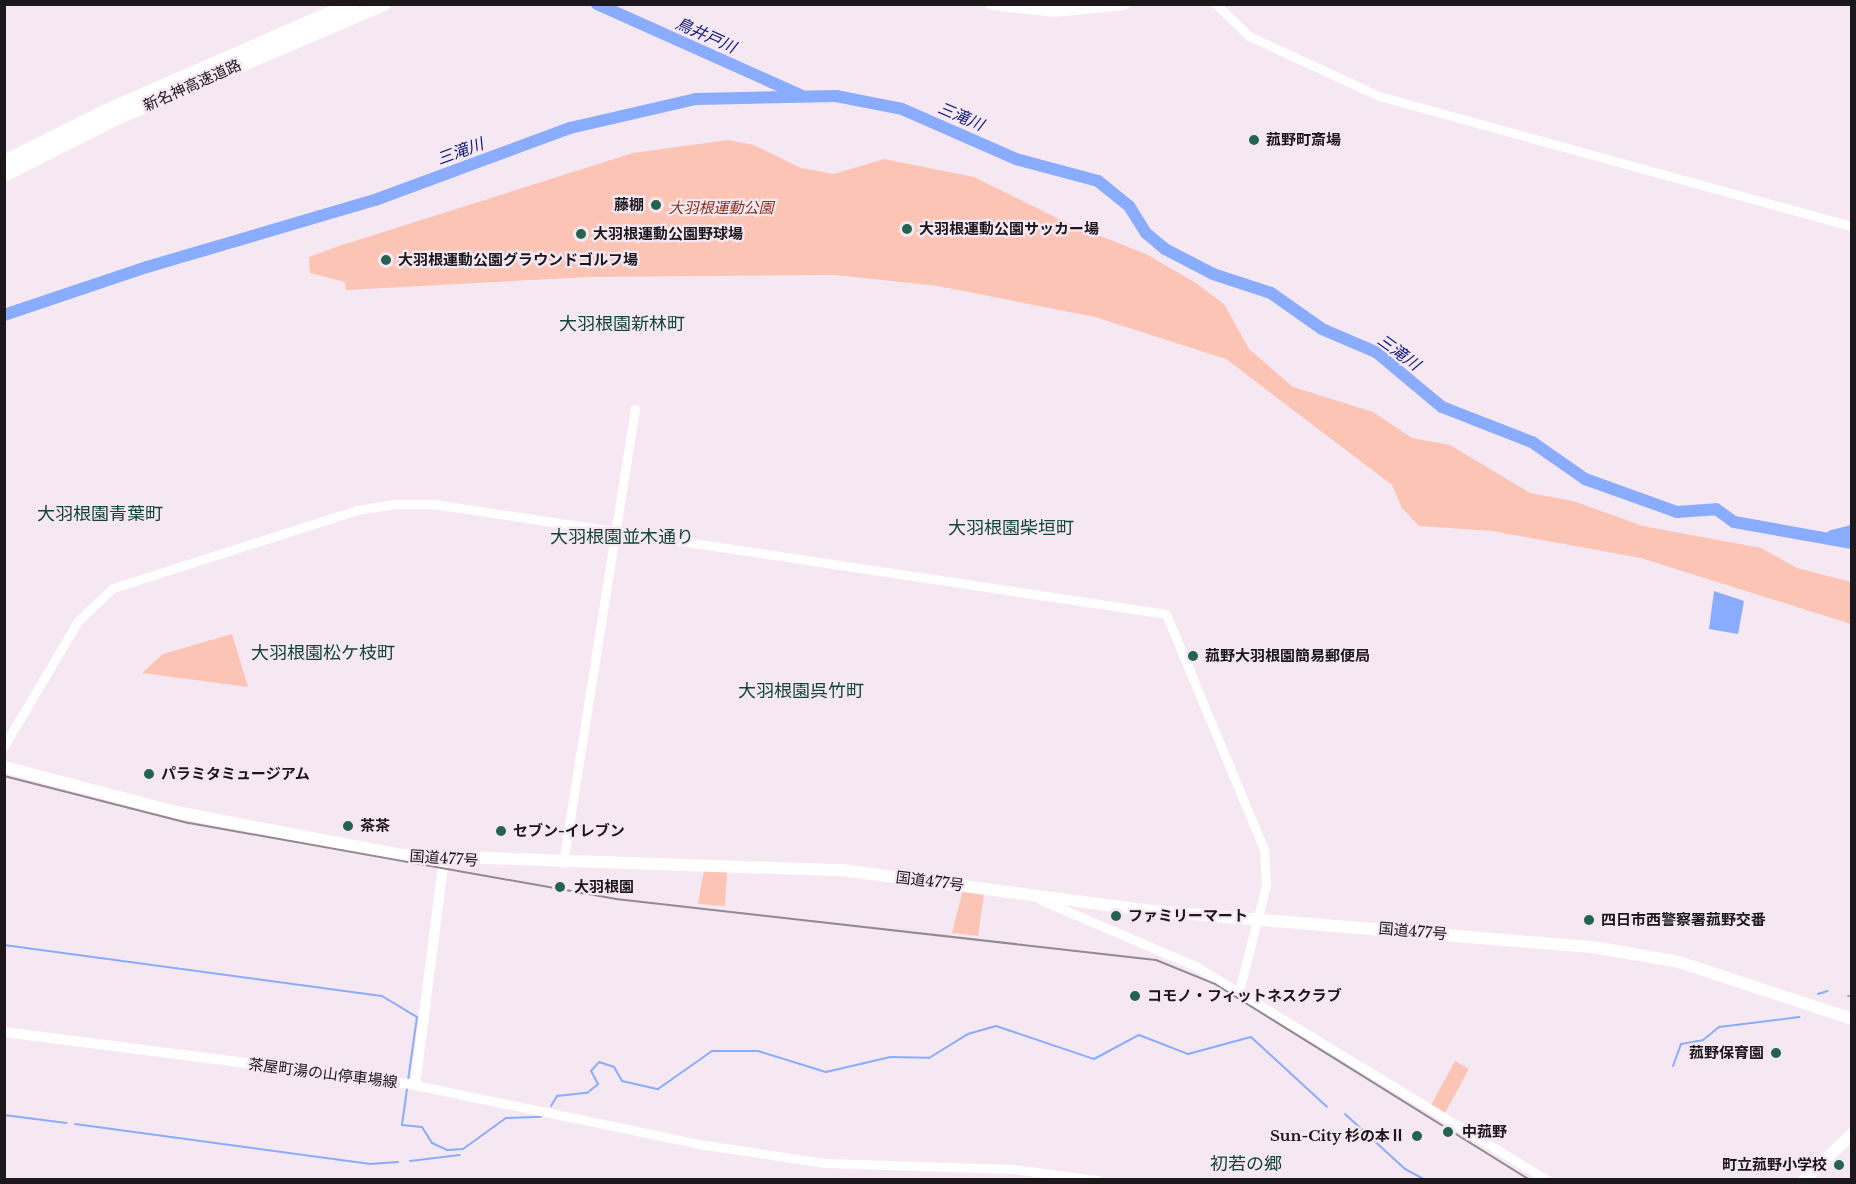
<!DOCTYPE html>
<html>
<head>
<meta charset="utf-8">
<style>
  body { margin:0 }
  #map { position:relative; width:1856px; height:1184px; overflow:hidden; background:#f6e8f3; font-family:"Libre Baskerville","Noto Sans JP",serif }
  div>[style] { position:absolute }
  .green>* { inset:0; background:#fcc4b5 }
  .water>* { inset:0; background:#8aacff }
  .stream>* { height:2px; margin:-1px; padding:0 1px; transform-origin:1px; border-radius:1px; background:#8aacff }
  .river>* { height:12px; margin:-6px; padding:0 6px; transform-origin:6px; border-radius:6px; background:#8aacff }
  .tertiary>* { height:9px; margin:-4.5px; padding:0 4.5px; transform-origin:4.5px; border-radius:4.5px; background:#fff }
  .secondary>* { height:10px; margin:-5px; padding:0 5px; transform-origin:5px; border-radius:5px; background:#fff }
  .trunk>* { height:12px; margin:-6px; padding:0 6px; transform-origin:6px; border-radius:6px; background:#fff }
  .motorway>* { height:14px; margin:-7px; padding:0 7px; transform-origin:7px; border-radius:7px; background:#fff }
  .rail>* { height:2px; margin:-1px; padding:0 1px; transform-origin:1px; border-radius:1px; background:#928991 }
  .dots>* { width:16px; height:16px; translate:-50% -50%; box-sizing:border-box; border:3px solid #f6e8f3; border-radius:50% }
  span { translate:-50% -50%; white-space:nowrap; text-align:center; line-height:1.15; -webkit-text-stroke:4.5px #f6e8f3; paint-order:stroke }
  .street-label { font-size:15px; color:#1b171b }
  .poi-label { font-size:15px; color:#1b171b; font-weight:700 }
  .left { translate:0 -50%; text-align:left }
  .right { translate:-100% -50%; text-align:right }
  .park-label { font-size:15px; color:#89311a; font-style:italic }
  .water-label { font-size:16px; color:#091775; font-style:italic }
  .quarter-label { font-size:18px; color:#134637 }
  .frame { position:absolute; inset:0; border:6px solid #1b171b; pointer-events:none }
</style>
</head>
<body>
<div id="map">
  <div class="green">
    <i style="clip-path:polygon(728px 140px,754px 145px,801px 168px,834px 174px,884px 159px,974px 177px,1063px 221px,1146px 254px,1196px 283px,1224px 304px,1249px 349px,1293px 387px,1373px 412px,1412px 438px,1450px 445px,1530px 493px,1573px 501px,1643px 526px,1761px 548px,1797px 568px,1851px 582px,1851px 624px,1641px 558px,1492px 531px,1419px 526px,1402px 508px,1392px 485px,1226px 359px,1095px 317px,938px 286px,835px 275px,589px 277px,346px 290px,345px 282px,310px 273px,309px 257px,339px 246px,633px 153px)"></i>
    <i style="clip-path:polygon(232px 634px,248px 687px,142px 673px,163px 654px)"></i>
    <i style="clip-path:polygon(704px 870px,727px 871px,725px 906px,698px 904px)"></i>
    <i style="clip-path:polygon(963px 890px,984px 894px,978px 936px,952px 933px)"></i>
    <i style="clip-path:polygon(1455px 1061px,1469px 1069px,1445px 1113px,1431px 1105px)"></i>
  </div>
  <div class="water">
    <i style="clip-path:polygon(1714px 591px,1744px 601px,1738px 634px,1709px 629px)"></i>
  </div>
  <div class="stream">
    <i style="left:4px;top:945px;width:381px;rotate:7.7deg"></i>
    <i style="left:382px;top:996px;width:41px;rotate:31deg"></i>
    <i style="left:417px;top:1017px;width:64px;rotate:98.1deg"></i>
    <i style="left:1818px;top:994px;width:10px;rotate:-17deg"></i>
    <i style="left:1848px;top:996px;width:4px"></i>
    <i style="left:1673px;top:1066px;width:23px;rotate:-70deg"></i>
    <i style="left:1681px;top:1044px;width:22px;rotate:-10deg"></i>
    <i style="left:1703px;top:1040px;width:21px;rotate:-39deg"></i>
    <i style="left:1719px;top:1027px;width:81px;rotate:-7.1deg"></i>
    <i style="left:407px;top:1089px;width:36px;rotate:98deg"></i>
    <i style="left:402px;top:1125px;width:20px;rotate:6deg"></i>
    <i style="left:422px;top:1127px;width:19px;rotate:58deg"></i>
    <i style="left:432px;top:1143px;width:17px;rotate:25deg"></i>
    <i style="left:447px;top:1150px;width:16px;rotate:-4deg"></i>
    <i style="left:463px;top:1149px;width:53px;rotate:-35.8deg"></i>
    <i style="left:506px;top:1118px;width:35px;rotate:-2deg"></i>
    <i style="left:551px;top:1106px;width:12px;rotate:-59deg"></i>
    <i style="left:557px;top:1096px;width:30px;rotate:-6deg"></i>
    <i style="left:587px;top:1093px;width:14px;rotate:-39deg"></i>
    <i style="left:598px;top:1084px;width:15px;rotate:-118deg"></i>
    <i style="left:591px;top:1071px;width:12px;rotate:-48deg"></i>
    <i style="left:599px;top:1062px;width:16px;rotate:18deg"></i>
    <i style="left:614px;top:1067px;width:16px;rotate:60deg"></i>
    <i style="left:622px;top:1081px;width:37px;rotate:13deg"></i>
    <i style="left:658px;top:1089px;width:66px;rotate:-35.1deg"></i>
    <i style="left:712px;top:1051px;width:46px"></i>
    <i style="left:758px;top:1051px;width:71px;rotate:17.2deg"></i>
    <i style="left:826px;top:1072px;width:66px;rotate:-13.2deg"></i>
    <i style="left:890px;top:1057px;width:39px;rotate:1deg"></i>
    <i style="left:929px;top:1058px;width:46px;rotate:-31.6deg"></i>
    <i style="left:968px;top:1034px;width:29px;rotate:-16deg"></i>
    <i style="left:996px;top:1026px;width:103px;rotate:18.6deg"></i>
    <i style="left:1094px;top:1059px;width:51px;rotate:-28.1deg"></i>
    <i style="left:1139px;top:1035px;width:53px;rotate:21.2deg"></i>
    <i style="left:1188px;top:1054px;width:65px;rotate:-15.1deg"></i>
    <i style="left:1251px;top:1037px;width:103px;rotate:42.6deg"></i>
    <i style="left:1345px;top:1114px;width:81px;rotate:42.5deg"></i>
    <i style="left:1405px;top:1169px;width:24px;rotate:28deg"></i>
    <i style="left:4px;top:1115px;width:63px;rotate:7.4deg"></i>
    <i style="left:75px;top:1124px;width:298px;rotate:7.7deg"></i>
    <i style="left:370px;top:1164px;width:28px;rotate:-4deg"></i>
    <i style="left:410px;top:1161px;width:50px;rotate:-6.8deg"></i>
  </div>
  <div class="river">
    <i style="left:597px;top:4px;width:222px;rotate:24.1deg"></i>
    <i style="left:4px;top:315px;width:151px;rotate:-18.6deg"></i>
    <i style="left:147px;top:267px;width:238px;rotate:-16.4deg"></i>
    <i style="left:375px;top:200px;width:208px;rotate:-20.3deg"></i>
    <i style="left:570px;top:128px;width:129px;rotate:-13deg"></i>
    <i style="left:696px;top:99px;width:140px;rotate:-1.2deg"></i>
    <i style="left:836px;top:96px;width:67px;rotate:11.1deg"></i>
    <i style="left:902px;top:109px;width:124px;rotate:23.7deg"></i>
    <i style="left:1016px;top:159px;width:85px;rotate:15deg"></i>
    <i style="left:1098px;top:181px;width:40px;rotate:39deg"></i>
    <i style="left:1129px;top:206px;width:32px;rotate:58deg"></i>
    <i style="left:1146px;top:233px;width:25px;rotate:40deg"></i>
    <i style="left:1165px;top:249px;width:54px;rotate:27.5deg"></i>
    <i style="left:1213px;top:274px;width:61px;rotate:18.1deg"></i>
    <i style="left:1271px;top:293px;width:62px;rotate:35.2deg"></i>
    <i style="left:1322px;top:329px;width:59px;rotate:23.1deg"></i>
    <i style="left:1376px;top:352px;width:86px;rotate:39.8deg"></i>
    <i style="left:1442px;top:407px;width:97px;rotate:21.3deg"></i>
    <i style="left:1532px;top:442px;width:65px;rotate:34.9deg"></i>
    <i style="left:1585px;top:479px;width:98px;rotate:19.7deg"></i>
    <i style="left:1677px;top:512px;width:39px;rotate:-4deg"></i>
    <i style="left:1716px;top:509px;width:22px;rotate:36deg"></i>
    <i style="left:1734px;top:522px;width:120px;rotate:10.1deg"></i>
    <i style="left:1832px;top:536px;width:21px;rotate:-14deg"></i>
  </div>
  <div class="tertiary">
    <i style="left:1216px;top:4px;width:46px;rotate:44.1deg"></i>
    <i style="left:1249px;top:36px;width:143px;rotate:24.8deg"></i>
    <i style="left:1379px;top:96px;width:491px;rotate:15.4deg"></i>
    <i style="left:4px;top:746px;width:145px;rotate:-59.4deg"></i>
    <i style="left:78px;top:621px;width:48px;rotate:-43.3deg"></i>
    <i style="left:113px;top:588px;width:256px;rotate:-17.7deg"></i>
    <i style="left:357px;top:510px;width:37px;rotate:-9deg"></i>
    <i style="left:394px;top:504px;width:39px"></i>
    <i style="left:433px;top:504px;width:741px;rotate:8.53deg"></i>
    <i style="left:1166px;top:614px;width:255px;rotate:67.4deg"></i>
    <i style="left:1264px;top:849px;width:36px;rotate:87deg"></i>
    <i style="left:1266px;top:885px;width:110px;rotate:104.2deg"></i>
    <i style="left:563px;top:863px;width:460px;rotate:-81deg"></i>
    <i style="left:1041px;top:900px;width:170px;rotate:23.2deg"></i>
    <i style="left:1197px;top:967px;width:410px;rotate:31.3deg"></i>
    <i style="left:415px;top:1085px;width:290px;rotate:11.7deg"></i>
    <i style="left:699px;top:1144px;width:126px;rotate:8.6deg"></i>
    <i style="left:824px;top:1163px;width:190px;rotate:1.8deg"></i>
    <i style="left:1014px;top:1169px;width:84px;rotate:7.5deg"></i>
  </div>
  <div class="secondary">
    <i style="left:4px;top:1032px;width:414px;rotate:7.3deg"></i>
    <i style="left:415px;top:1085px;width:228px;rotate:-82.7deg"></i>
  </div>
  <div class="trunk">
    <i style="left:991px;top:4px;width:64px;rotate:6.2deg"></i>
    <i style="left:1055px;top:11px;width:69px;rotate:-5.8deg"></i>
    <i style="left:4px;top:767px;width:178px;rotate:14.7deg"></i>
    <i style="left:176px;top:812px;width:230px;rotate:10.8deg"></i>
    <i style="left:402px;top:855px;width:439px;rotate:2deg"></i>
    <i style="left:841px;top:870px;width:315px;rotate:7.5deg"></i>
    <i style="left:1153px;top:911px;width:441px;rotate:4.7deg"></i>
    <i style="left:1593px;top:947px;width:87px;rotate:9.9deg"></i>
    <i style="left:1679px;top:962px;width:182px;rotate:18.2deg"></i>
    <i style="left:1804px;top:1180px;width:66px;rotate:-43.8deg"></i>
  </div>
  <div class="motorway">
    <i style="left:4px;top:162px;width:122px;rotate:-26.4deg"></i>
    <i style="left:113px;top:108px;width:260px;rotate:-23.6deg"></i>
    <i style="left:4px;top:175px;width:129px;rotate:-26.8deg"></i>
    <i style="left:119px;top:117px;width:288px;rotate:-23.1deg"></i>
  </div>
  <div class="rail">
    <i style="left:4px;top:776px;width:191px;rotate:14.3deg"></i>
    <i style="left:189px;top:823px;width:434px;rotate:10.1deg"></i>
    <i style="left:616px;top:899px;width:543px;rotate:6.44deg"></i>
    <i style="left:1156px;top:960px;width:64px;rotate:22.1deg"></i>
    <i style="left:1215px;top:984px;width:371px;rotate:31.9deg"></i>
  </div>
  <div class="dots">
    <i style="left:1254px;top:140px;background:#246350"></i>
    <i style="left:656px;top:205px;background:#246350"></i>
    <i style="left:907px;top:229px;background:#246350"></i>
    <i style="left:581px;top:234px;background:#246350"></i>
    <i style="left:386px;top:260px;background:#246350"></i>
    <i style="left:1193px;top:656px;background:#246350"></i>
    <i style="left:149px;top:774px;background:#246350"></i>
    <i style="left:348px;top:826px;background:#246350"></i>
    <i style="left:501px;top:831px;background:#246350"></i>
    <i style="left:560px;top:887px;background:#246350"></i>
    <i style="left:1116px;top:916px;background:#246350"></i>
    <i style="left:1589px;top:920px;background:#246350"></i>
    <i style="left:1135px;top:996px;background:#246350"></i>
    <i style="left:1776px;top:1053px;background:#246350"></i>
    <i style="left:1448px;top:1132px;background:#246350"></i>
    <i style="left:1417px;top:1136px;background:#246350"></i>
    <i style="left:1839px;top:1165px;background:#246350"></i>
  </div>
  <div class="street-label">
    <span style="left:192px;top:85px;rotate:-24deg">新名神高速道路</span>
    <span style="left:444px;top:858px;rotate:4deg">国道477号</span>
    <span style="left:930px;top:881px;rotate:7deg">国道477号</span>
    <span style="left:1413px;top:931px;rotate:5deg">国道477号</span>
    <span style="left:323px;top:1073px;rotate:7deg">茶屋町湯の山停車場線</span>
  </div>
  <div class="poi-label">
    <span class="left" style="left:1266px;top:140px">菰野町斎場</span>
    <span class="right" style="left:644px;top:205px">藤棚</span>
    <span class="left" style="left:919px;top:229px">大羽根運動公園サッカー場</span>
    <span class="left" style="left:593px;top:234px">大羽根運動公園野球場</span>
    <span class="left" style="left:398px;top:260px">大羽根運動公園グラウンドゴルフ場</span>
    <span class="left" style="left:1205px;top:656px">菰野大羽根園簡易郵便局</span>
    <span class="left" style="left:161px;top:774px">パラミタミュージアム</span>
    <span class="left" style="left:360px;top:826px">茶茶</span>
    <span class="left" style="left:513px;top:831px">セブン-イレブン</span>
    <span class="left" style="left:574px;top:887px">大羽根園</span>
    <span class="left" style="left:1128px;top:916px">ファミリーマート</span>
    <span class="left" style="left:1601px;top:920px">四日市西警察署菰野交番</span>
    <span class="left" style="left:1147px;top:996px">コモノ・フィットネスクラブ</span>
    <span class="right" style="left:1764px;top:1053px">菰野保育園</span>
    <span class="left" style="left:1462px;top:1132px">中菰野</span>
    <span class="right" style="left:1405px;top:1136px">Sun-City 杉の本Ⅱ</span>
    <span class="right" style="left:1827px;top:1165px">町立菰野小学校</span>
  </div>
  <div class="park-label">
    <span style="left:721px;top:208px">大羽根運動公園</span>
  </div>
  <div class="water-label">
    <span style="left:706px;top:35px;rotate:24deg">鳥井戸川</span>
    <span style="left:961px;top:116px;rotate:23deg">三滝川</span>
    <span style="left:460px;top:151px;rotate:-20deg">三滝川</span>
    <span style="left:1399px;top:352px;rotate:36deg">三滝川</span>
  </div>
  <div class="quarter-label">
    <span style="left:622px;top:324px">大羽根園新林町</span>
    <span style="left:100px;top:514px">大羽根園青葉町</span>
    <span style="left:1011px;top:528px">大羽根園柴垣町</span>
    <span style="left:622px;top:537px">大羽根園並木通り</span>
    <span style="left:323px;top:653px">大羽根園松ケ枝町</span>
    <span style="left:801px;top:691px">大羽根園呉竹町</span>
    <span style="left:1246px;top:1164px">初若の郷</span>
  </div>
  <div class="frame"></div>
</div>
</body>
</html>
